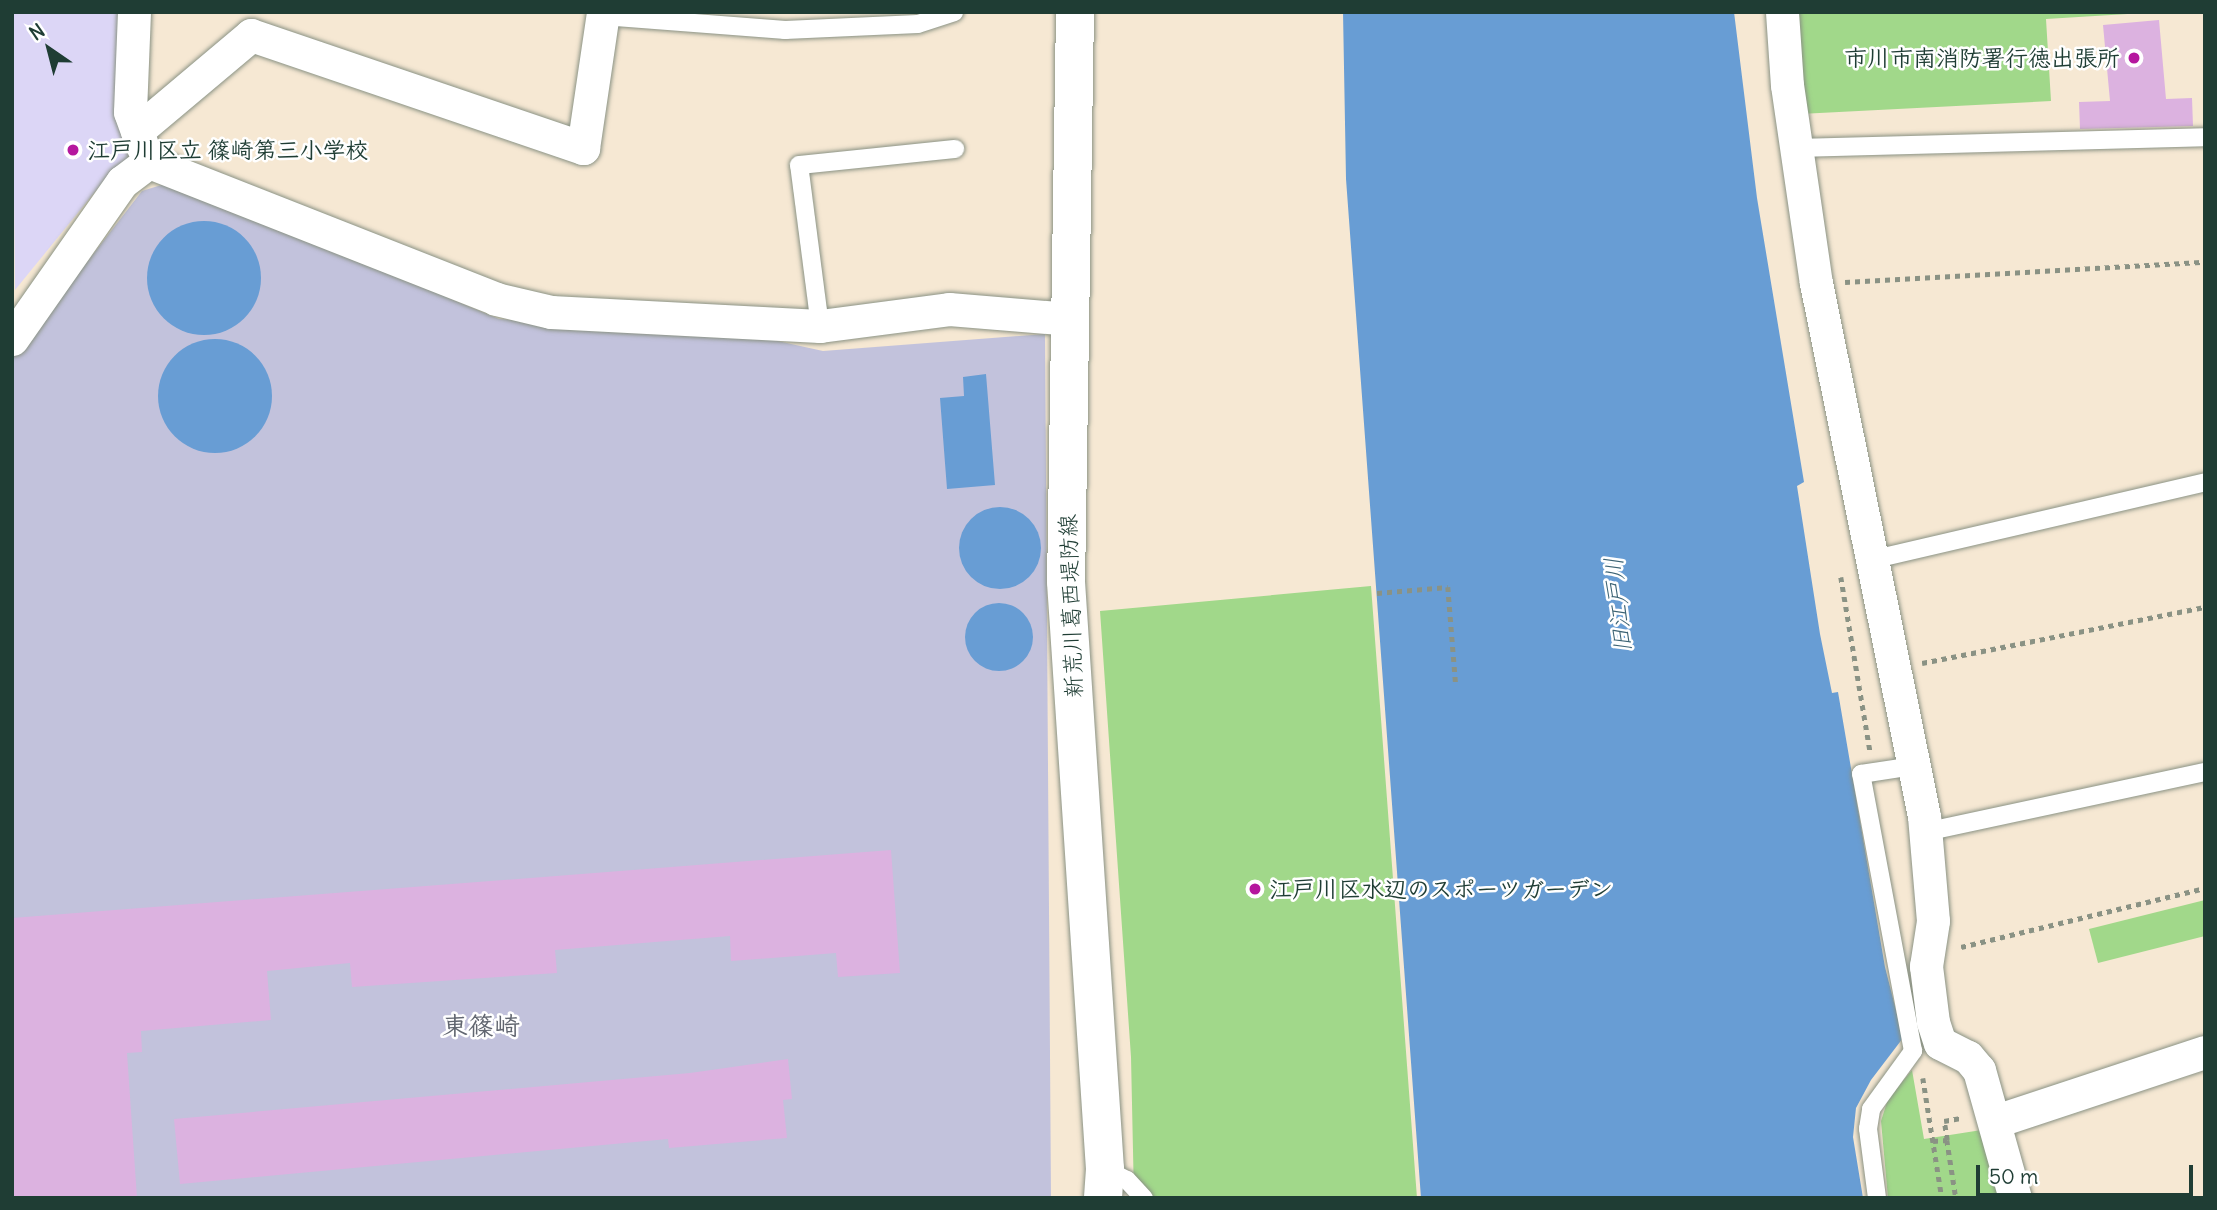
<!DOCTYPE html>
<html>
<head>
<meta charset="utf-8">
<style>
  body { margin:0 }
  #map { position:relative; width:2217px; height:1210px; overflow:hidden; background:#f6e8d3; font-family:Delius,"Klee One",sans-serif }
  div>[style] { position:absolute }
  .built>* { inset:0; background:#dcd6f6 }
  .industrial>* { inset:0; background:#c2c2dc }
  .green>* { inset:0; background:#a1d88a }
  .water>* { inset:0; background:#689dd4 }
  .round { border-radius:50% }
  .building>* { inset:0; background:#dcb2e0 }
  .path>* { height:4.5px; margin-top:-2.25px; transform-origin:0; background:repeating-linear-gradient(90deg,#8a9284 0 5px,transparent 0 10px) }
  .roads { filter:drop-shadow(0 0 2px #8a9284) drop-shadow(0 0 2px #8a9284) }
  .service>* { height:18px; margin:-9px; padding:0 9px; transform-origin:9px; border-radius:9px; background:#fff }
  .minor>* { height:33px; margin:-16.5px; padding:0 16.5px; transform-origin:16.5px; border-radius:16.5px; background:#fff }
  .secondary>* { height:38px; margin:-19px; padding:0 19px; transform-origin:19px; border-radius:19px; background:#fff }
  .dots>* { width:19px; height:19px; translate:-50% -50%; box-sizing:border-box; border:4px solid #fff; border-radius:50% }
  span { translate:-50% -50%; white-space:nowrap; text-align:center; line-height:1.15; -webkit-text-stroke:5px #fff; paint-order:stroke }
  .poi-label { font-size:23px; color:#1f3d34; font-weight:700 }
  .right { translate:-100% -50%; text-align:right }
  .left { translate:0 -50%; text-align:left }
  .street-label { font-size:23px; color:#1f3d34 }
  .water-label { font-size:24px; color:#3c6374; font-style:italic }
  .quarter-label { font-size:26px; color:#616670; font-weight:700 }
  .frame { position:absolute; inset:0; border:14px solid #1f3d34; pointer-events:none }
  .north { position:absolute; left:14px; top:14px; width:70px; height:70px; -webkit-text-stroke:5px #fff; paint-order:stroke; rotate:325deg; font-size:19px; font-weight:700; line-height:28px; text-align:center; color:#1f3d34 }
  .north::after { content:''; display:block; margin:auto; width:24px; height:32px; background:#1f3d34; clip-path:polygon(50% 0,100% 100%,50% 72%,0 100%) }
  .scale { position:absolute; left:1976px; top:1165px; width:217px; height:32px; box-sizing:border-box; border:4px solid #1f3d34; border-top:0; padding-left:9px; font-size:21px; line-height:24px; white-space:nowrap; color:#1f3d34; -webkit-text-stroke:5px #fff; paint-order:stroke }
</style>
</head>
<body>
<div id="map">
  <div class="built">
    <i style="clip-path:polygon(12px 12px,125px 12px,137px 143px,130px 158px,103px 182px,15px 290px)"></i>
  </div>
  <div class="industrial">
    <i style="clip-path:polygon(171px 182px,499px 319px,773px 340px,823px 351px,1045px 334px,1051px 1198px,12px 1198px,12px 359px,142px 191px)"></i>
  </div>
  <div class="green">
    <i style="clip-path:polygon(1794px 12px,2160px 12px,2046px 19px,2051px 101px,1800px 114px)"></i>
    <i style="clip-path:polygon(1371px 586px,1417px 1198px,1134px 1198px,1131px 1057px,1100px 611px)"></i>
    <i style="clip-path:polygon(2205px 900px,2205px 936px,2098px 963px,2089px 929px)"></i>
    <i style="clip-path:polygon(1912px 1070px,1924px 1139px,1988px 1129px,2006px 1198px,1888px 1198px,1881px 1121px,1888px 1099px)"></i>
  </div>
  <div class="water">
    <i style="clip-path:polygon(1343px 12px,1734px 12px,1757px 198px,1804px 482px,1797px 486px,1820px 634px,1832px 693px,1838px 692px,1885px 967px,1903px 1038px,1871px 1080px,1856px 1108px,1853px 1137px,1863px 1198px,1421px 1198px,1346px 179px)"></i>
    <i class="round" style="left:147px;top:221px;width:114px;height:114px"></i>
    <i class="round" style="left:158px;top:339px;width:114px;height:114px"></i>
    <i style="clip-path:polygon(986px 374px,995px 485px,947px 489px,940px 398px,964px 396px,963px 377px)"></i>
    <i class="round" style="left:959px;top:507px;width:82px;height:82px"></i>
    <i class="round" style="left:965px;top:603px;width:68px;height:68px"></i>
  </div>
  <div class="building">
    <i style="clip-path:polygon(2159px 20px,2166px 99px,2192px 98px,2193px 126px,2080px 129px,2079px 102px,2110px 101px,2103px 25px)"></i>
    <i style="clip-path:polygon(891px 850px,900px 973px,838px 977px,836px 953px,731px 961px,730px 936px,555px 950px,557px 973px,352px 987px,350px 963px,267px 971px,271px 1020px,141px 1031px,142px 1052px,127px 1053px,137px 1198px,12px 1198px,12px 918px)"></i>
    <i style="clip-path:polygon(788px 1059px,792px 1099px,783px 1100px,787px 1138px,669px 1148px,668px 1139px,180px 1184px,174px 1119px,690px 1073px)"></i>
  </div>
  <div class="path">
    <i style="left:1845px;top:282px;width:361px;rotate:-3.2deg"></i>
    <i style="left:1841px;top:577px;width:176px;rotate:80.5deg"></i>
    <i style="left:1377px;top:593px;width:71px;rotate:-4.8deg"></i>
    <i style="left:1448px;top:587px;width:99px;rotate:85.4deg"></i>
    <i style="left:1922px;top:663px;width:288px;rotate:-11.2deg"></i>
    <i style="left:1961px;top:947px;width:251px;rotate:-13.6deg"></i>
    <i style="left:1923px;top:1078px;width:121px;rotate:81deg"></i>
    <i style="left:1947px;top:1140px;width:59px;rotate:81.2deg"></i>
    <i style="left:1933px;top:1141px;width:14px;rotate:-4deg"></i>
    <i style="left:1947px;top:1140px;width:19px;rotate:-99deg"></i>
    <i style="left:1944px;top:1121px;width:17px;rotate:-10deg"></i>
  </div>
  <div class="roads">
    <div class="service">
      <i style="left:603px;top:16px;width:183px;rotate:4.4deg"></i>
      <i style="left:785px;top:30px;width:133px;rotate:-2.6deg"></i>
      <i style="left:918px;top:24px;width:38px;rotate:-18deg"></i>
      <i style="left:1796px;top:148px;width:409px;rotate:-1.5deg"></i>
      <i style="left:820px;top:326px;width:162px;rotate:-97.4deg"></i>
      <i style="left:799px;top:165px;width:157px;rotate:-5.9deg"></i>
      <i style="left:1871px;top:560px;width:343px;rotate:-13.1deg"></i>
      <i style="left:1925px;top:832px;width:286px;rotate:-12.1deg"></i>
      <i style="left:1105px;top:1169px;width:25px;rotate:27deg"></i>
      <i style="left:1127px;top:1180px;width:25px;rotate:47deg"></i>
      <i style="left:1877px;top:1198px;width:70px;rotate:-97.4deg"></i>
      <i style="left:1868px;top:1129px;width:20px;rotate:-81deg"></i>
      <i style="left:1871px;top:1109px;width:72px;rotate:-54.1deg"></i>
      <i style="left:1913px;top:1051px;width:282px;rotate:-100.6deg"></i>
      <i style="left:1861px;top:774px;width:54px;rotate:-8.6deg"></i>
    </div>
    <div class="minor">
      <i style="left:134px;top:12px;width:100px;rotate:92.3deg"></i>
      <i style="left:130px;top:112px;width:37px;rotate:70deg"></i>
      <i style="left:1782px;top:12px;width:73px;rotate:86.1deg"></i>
      <i style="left:1787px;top:85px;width:200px;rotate:81.7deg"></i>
      <i style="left:1816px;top:283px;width:544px;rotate:78.55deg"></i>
      <i style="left:1924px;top:816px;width:105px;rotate:85.1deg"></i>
      <i style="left:1933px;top:921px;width:46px;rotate:98.8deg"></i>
      <i style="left:1926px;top:966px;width:56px;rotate:82.9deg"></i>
      <i style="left:1933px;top:1022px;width:22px;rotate:72deg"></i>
      <i style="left:1940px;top:1043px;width:31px;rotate:27deg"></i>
      <i style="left:1968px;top:1057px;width:17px;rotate:50deg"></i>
      <i style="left:1979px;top:1070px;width:133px;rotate:74.3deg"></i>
      <i style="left:137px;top:131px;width:149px;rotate:-40.1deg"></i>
      <i style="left:251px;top:35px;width:351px;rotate:18.8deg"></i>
      <i style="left:583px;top:148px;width:137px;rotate:-81.6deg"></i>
      <i style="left:12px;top:339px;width:192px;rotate:-55deg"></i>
      <i style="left:122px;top:182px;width:34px;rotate:-37deg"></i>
      <i style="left:149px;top:162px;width:373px;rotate:21.5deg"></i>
      <i style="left:496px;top:299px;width:57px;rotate:13.3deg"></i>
      <i style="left:551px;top:312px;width:269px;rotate:3deg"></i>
      <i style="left:820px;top:326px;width:130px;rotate:-7.5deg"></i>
      <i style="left:949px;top:309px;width:121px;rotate:4.7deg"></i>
      <i style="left:1996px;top:1121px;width:220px;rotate:-18.3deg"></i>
    </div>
    <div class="secondary">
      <i style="left:1075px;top:12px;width:570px;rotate:90.9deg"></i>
      <i style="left:1066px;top:582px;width:588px;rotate:86.2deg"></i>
      <i style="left:1105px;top:1169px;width:29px;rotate:94deg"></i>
    </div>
  </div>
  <div class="dots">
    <i style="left:2134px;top:58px;background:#b5179e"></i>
    <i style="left:73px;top:150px;background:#b5179e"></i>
    <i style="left:1255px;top:889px;background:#b5179e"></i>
  </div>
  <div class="poi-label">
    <span class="right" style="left:2120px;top:58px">市川市南消防署行徳出張所</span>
    <span class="left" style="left:87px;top:150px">江戸川区立 篠崎第三小学校</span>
    <span class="left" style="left:1269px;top:889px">江戸川区水辺のスポーツガーデン</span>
  </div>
  <div class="street-label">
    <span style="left:1071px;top:606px;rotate:-92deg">新荒川葛西堤防線</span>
  </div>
  <div class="water-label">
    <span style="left:1618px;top:605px;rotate:-96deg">旧江戸川</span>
  </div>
  <div class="quarter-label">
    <span style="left:481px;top:1026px">東篠崎</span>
  </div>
  <div class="frame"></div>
  <div class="north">N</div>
  <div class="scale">50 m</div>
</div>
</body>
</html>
